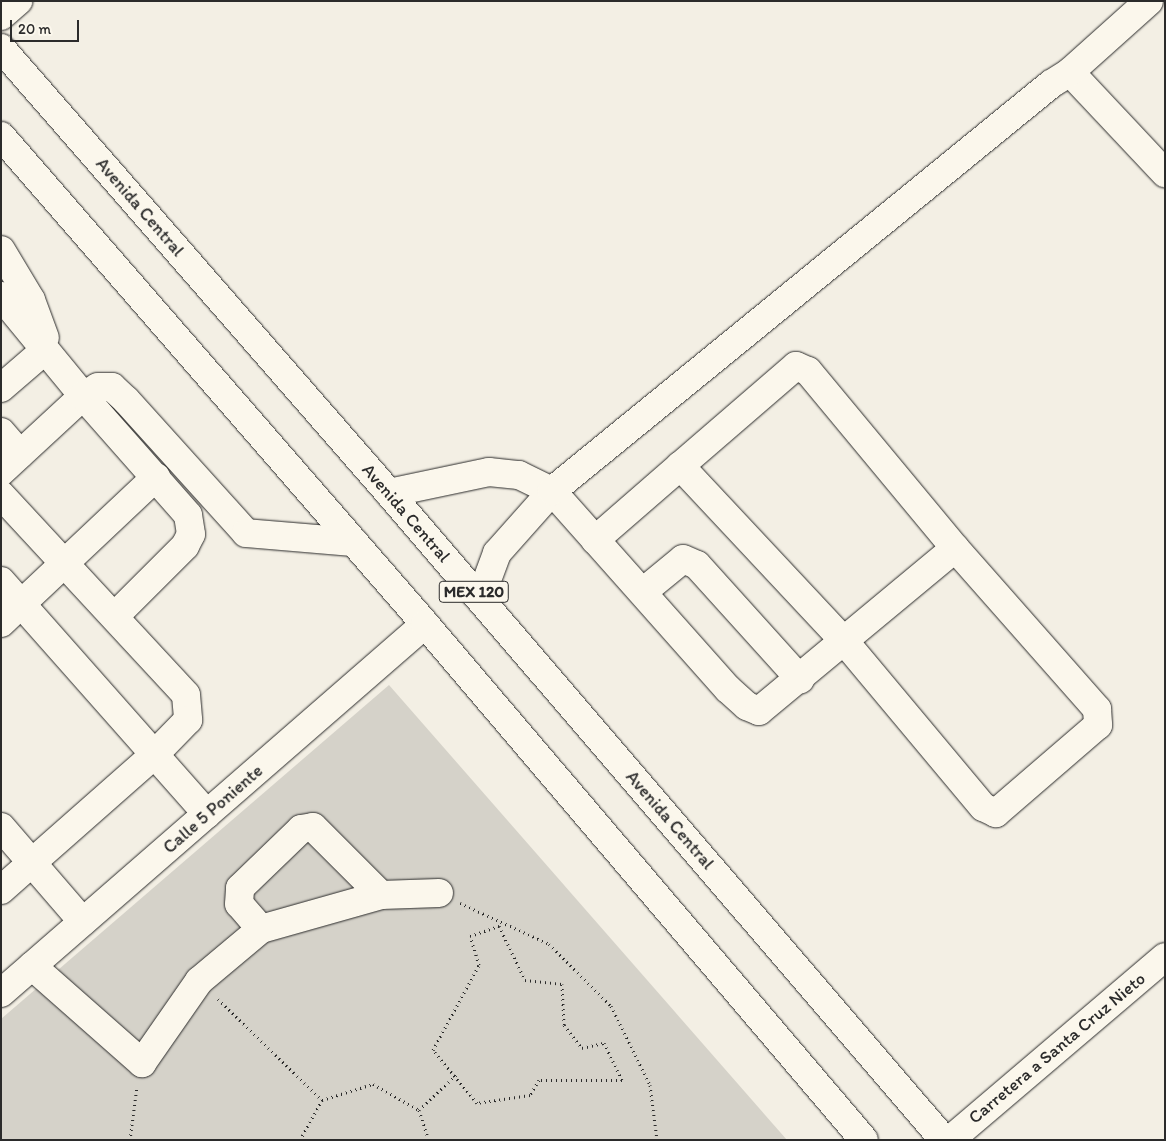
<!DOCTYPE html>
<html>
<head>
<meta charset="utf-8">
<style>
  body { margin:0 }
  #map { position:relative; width:1166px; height:1141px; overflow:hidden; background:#f3efe4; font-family:Itim,sans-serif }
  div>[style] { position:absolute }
  .green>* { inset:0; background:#d5d2c9 }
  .path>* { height:3px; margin-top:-1.5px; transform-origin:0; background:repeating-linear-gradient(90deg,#2b2b2b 0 1px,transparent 0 5px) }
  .roads { filter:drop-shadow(0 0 1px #2b2b2b) drop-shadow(0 0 1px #2b2b2b) }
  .minor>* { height:28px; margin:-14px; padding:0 14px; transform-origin:14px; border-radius:14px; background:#fbf7ec }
  .major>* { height:28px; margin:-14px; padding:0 14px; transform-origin:14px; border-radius:14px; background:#fbf7ec }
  span { translate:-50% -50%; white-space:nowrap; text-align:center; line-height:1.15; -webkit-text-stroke:5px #fbf7ec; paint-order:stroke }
  .shield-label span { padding:1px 4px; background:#fbf7ec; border:1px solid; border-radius:4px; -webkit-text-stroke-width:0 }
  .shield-label { font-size:16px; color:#2b2b2b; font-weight:700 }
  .street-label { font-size:18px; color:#2b2b2b }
  .frame { position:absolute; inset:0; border:2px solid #2b2b2b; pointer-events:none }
  .scale { position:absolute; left:10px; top:20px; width:69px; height:22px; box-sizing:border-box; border:2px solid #2b2b2b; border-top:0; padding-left:6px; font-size:15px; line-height:18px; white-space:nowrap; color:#2b2b2b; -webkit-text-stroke:4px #fbf7ec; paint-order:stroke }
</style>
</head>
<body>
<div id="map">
  <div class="green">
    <i style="clip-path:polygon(389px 685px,787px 1140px,1px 1140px,1px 1019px)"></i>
  </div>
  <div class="path">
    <i style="left:460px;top:903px;width:98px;rotate:24.7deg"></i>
    <i style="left:549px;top:944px;width:88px;rotate:45deg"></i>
    <i style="left:611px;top:1006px;width:88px;rotate:63.7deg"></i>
    <i style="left:650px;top:1085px;width:55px;rotate:82.7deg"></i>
    <i style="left:499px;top:926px;width:60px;rotate:64.3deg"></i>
    <i style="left:525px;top:980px;width:37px;rotate:6deg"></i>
    <i style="left:562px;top:984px;width:41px;rotate:87.2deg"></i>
    <i style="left:564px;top:1025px;width:29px;rotate:52deg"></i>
    <i style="left:582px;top:1048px;width:23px;rotate:-13deg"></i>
    <i style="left:604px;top:1043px;width:41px;rotate:64.1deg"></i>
    <i style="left:622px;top:1080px;width:83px;rotate:180deg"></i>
    <i style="left:539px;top:1080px;width:17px;rotate:121deg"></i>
    <i style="left:530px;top:1095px;width:54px;rotate:171.4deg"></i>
    <i style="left:477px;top:1103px;width:69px;rotate:-129.7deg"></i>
    <i style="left:433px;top:1050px;width:97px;rotate:-61.6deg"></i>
    <i style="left:479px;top:965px;width:30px;rotate:-107deg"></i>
    <i style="left:470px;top:936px;width:31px;rotate:-19deg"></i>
    <i style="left:218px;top:999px;width:145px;rotate:44.2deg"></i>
    <i style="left:419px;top:1110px;width:51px;rotate:-43.4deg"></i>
    <i style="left:130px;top:1140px;width:54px;rotate:-82.6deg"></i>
    <i style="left:300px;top:1140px;width:46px;rotate:-61.2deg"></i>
    <i style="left:322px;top:1100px;width:53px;rotate:-17.4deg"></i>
    <i style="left:373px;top:1084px;width:53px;rotate:29.5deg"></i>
    <i style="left:419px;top:1110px;width:32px;rotate:72deg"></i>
  </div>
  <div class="roads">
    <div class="minor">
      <i style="left:1px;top:16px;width:23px;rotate:-41deg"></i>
      <i style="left:1070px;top:72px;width:139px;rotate:46.8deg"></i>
      <i style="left:1px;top:250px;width:58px;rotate:59deg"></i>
      <i style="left:31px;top:300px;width:40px;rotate:69.8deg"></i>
      <i style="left:1px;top:296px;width:129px;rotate:50.6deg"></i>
      <i style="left:83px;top:396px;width:112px;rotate:137.2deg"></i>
      <i style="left:796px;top:366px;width:13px;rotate:23deg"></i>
      <i style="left:808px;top:371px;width:230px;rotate:50.3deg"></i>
      <i style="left:955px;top:548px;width:215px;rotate:48.6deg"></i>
      <i style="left:1097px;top:709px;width:16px;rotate:86deg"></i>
      <i style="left:1098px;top:725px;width:135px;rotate:139.2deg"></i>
      <i style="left:996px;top:813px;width:14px;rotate:-155deg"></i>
      <i style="left:983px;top:807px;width:217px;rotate:-129.9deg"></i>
      <i style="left:844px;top:641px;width:240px;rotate:-133.1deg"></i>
      <i style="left:680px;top:466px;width:153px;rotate:-40.8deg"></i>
      <i style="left:1px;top:388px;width:58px;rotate:-40.8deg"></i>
      <i style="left:1px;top:432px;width:29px;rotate:49deg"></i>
      <i style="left:389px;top:493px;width:102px;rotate:-11.9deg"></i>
      <i style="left:489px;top:472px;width:30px;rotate:6deg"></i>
      <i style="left:519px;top:475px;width:37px;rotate:26deg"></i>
      <i style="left:552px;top:491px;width:265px;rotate:48.4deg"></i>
      <i style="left:728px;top:689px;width:25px;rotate:42deg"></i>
      <i style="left:747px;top:706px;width:13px;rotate:23deg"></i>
      <i style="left:759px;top:711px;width:255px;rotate:-39.7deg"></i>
      <i style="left:1px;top:495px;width:272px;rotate:47.2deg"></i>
      <i style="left:186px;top:695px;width:25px;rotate:85deg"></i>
      <i style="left:188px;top:720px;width:49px;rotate:134.2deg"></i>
      <i style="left:154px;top:755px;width:204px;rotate:138.6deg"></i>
      <i style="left:595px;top:540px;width:113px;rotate:-41deg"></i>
      <i style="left:1px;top:581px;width:311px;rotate:48.5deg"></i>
      <i style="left:644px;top:591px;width:50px;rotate:-39.4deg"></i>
      <i style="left:683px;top:559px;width:15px;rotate:23deg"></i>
      <i style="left:697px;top:565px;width:154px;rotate:47.9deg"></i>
      <i style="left:480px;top:599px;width:49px;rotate:-69.7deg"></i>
      <i style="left:497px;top:553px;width:83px;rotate:-48.4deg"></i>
      <i style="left:552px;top:491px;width:644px;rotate:-39.2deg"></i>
      <i style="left:1051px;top:84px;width:22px;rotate:-32deg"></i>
      <i style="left:1070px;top:72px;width:106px;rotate:-41.9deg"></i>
      <i style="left:115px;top:616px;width:99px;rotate:-45deg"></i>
      <i style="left:185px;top:546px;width:13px;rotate:-63deg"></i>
      <i style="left:191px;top:534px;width:19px;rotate:-99deg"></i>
      <i style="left:188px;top:515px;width:159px;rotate:-131.4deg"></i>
      <i style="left:83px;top:396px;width:17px;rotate:-31deg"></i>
      <i style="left:98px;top:387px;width:14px"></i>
      <i style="left:112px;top:387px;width:19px;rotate:43deg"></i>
      <i style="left:126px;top:400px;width:179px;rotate:47.9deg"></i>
      <i style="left:246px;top:533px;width:108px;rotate:4.8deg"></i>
      <i style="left:1px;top:623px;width:213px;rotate:-43.3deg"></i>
      <i style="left:1px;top:827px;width:125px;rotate:49.2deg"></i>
      <i style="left:261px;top:929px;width:33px;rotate:-131deg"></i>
      <i style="left:239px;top:904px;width:16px;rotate:-86deg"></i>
      <i style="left:240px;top:888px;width:85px;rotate:-44deg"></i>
      <i style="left:301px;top:829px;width:12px;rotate:-9deg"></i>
      <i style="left:313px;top:827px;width:96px;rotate:45deg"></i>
      <i style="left:32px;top:966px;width:147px;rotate:41.4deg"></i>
      <i style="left:142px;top:1063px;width:100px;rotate:-55.2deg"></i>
      <i style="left:199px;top:981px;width:81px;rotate:-40deg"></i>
      <i style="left:261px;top:929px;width:125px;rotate:-15.8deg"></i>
      <i style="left:381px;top:895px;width:58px;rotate:-2deg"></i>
      <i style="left:1px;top:993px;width:562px;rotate:-41.03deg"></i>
      <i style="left:950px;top:1140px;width:282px;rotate:-40.4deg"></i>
    </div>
    <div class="major">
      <i style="left:1px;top:48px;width:590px;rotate:48.91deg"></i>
      <i style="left:389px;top:493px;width:852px;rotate:49.38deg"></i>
      <i style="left:1px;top:136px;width:646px;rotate:49.01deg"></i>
      <i style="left:425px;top:624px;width:677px;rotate:49.61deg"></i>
    </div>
  </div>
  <div class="shield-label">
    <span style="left:474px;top:592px">MEX 120</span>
  </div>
  <div class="street-label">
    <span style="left:140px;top:207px;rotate:49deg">Avenida Central</span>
    <span style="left:406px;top:513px;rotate:49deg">Avenida Central</span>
    <span style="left:213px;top:809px;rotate:-41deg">Calle 5 Poniente</span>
    <span style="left:670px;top:820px;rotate:49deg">Avenida Central</span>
    <span style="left:1057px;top:1048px;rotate:-40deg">Carretera a Santa Cruz Nieto</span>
  </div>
  <div class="frame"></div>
  <div class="scale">20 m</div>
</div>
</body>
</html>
